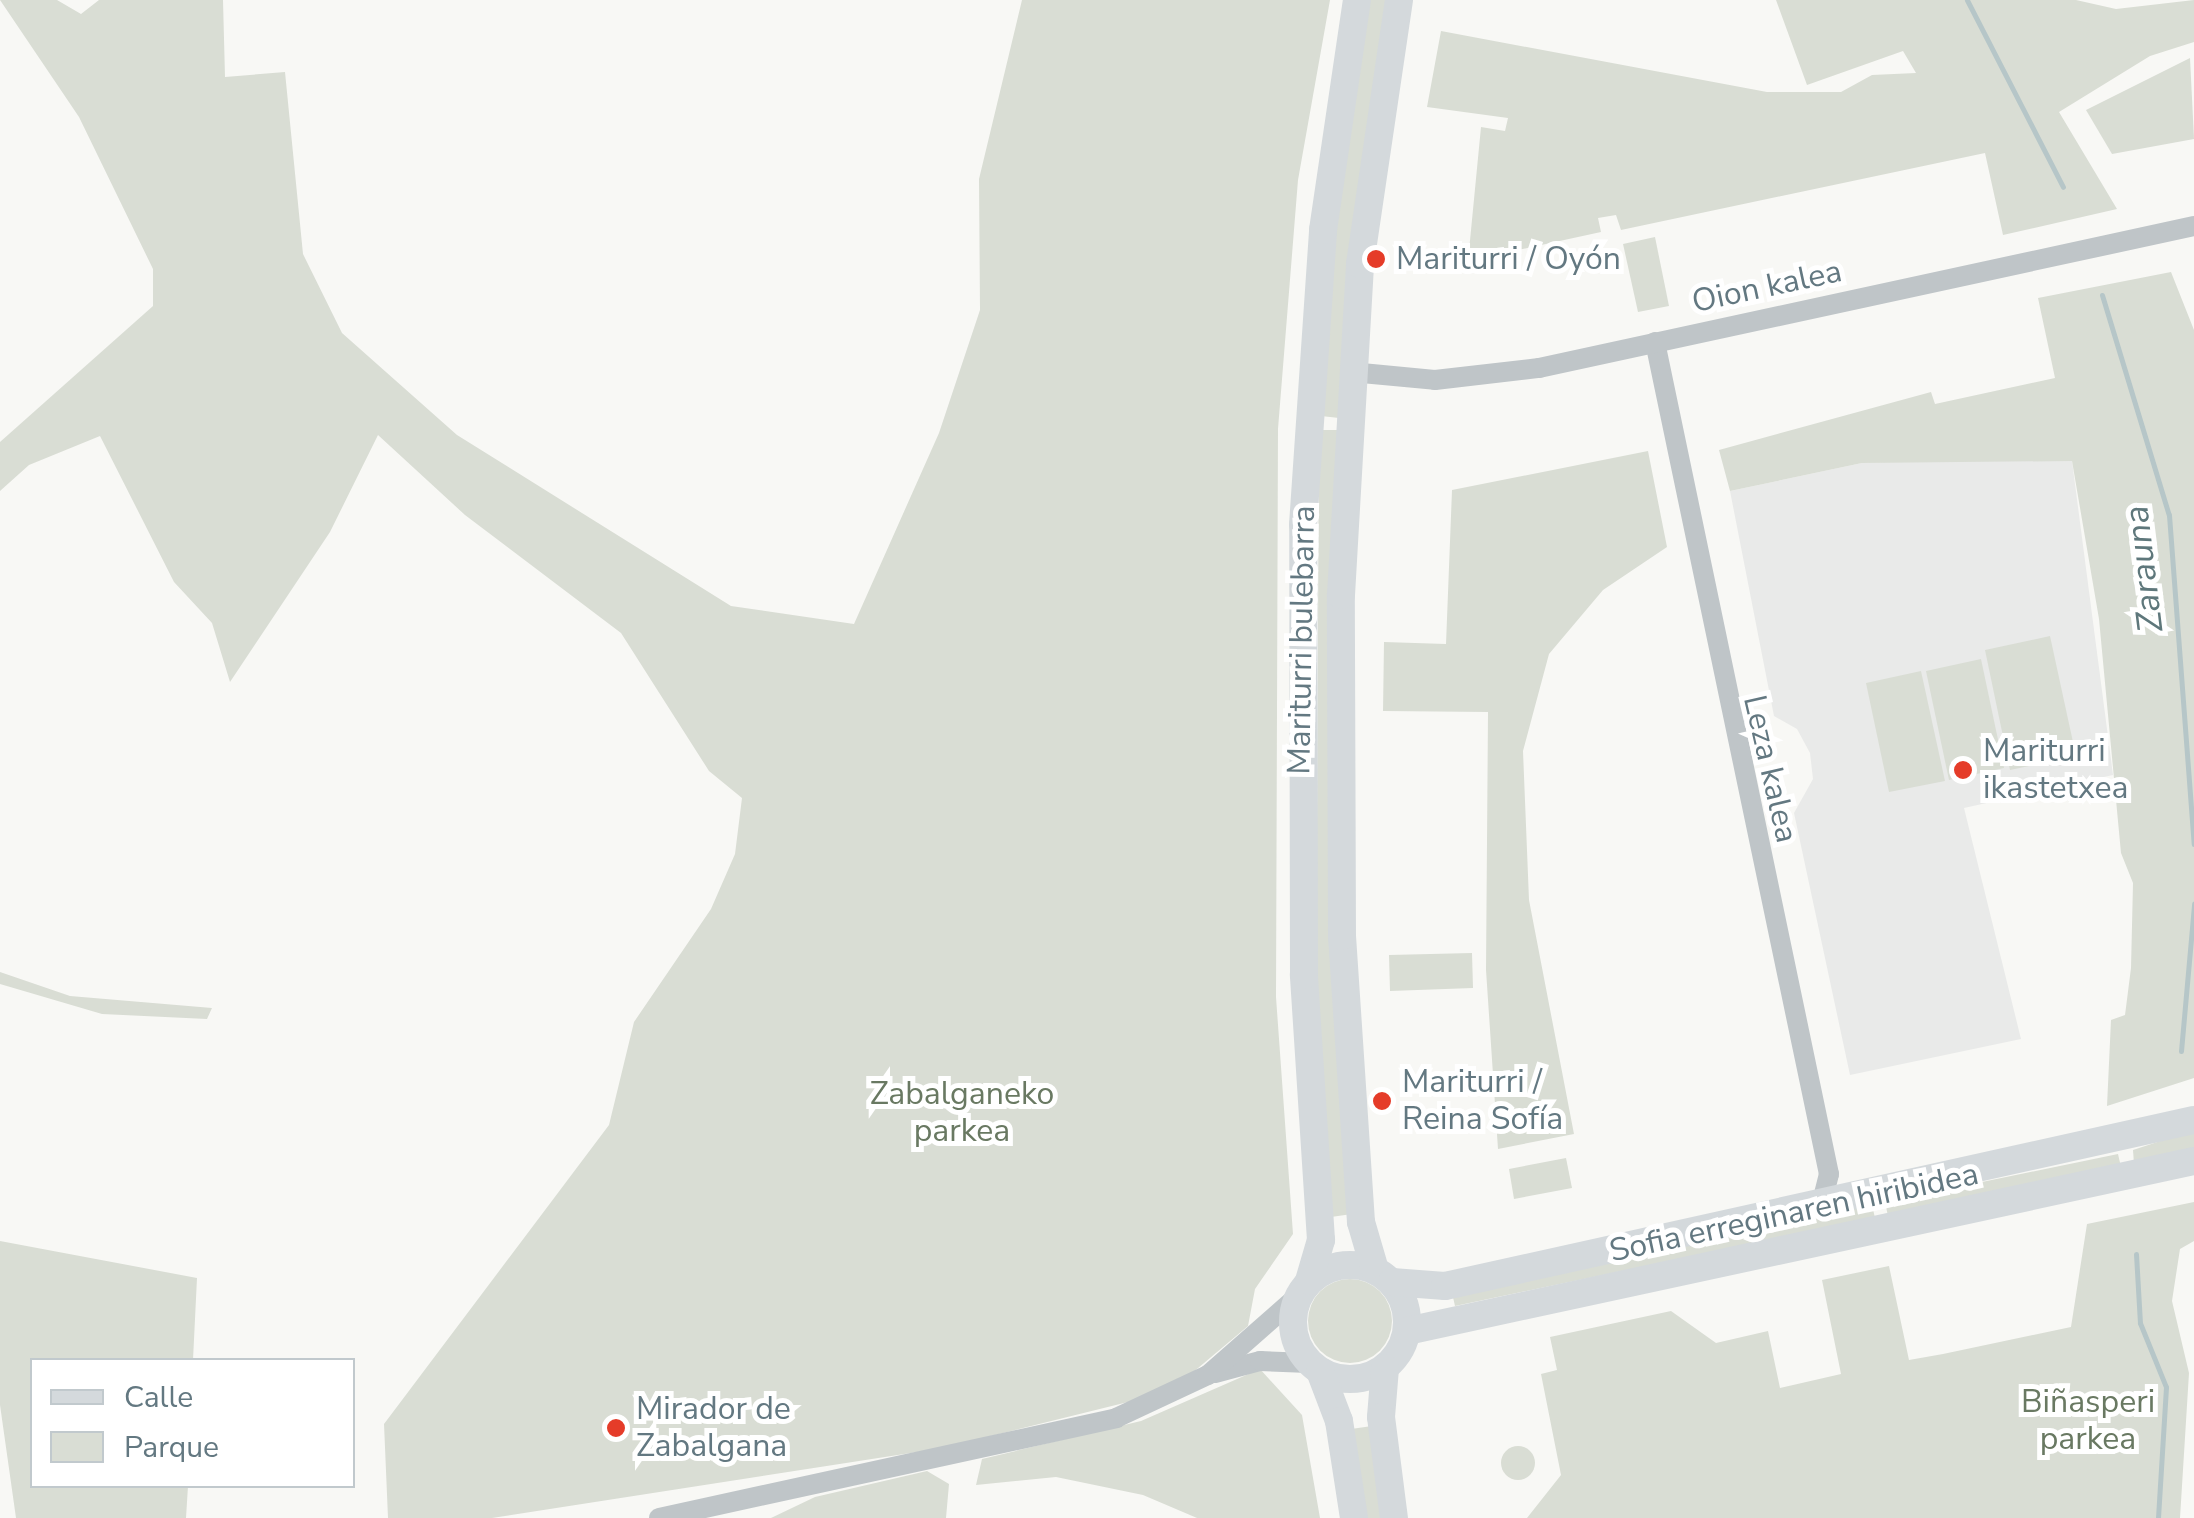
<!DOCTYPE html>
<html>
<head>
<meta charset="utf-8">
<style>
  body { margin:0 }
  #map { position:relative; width:2194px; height:1518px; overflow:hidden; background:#f8f8f5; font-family:"Nunito Sans",sans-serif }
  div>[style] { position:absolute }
  .built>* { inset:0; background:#e9eae9 }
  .green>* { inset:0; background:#d9ddd4 }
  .round { border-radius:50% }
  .stream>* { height:5px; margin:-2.5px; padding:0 2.5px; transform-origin:2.5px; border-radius:2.5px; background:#b6c6c8 }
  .street>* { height:20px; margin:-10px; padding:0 10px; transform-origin:10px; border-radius:10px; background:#bfc5c8 }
  .secondary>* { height:28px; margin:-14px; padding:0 14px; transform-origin:14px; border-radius:14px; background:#d4d9dc }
  .secondary>.ring { margin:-14px; padding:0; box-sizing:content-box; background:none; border:28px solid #d4d9dc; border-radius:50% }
  .dots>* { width:28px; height:28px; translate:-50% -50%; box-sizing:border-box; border:5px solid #fff; border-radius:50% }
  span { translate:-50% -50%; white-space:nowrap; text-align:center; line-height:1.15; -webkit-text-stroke:10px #fff; paint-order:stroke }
  .poi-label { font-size:32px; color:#637881 }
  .left { translate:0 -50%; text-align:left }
  .street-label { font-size:32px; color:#637881 }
  .park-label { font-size:32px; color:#697962 }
  .water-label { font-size:35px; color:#5e777b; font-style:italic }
  .legend { position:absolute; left:30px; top:1358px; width:325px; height:130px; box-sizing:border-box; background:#fff; border:2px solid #c1c9cd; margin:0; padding:12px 18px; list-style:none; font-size:30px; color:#637881 }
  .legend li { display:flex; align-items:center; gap:20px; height:50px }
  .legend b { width:50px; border:2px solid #c1c9cd }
</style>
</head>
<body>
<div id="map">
  <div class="built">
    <i style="clip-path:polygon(1997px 457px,2072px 461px,2113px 775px,1964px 808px,2021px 1039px,1850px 1075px,1794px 813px,1813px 779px,1810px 753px,1797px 729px,1774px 716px,1730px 491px,1862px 463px)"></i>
  </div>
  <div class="green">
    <i style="clip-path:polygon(0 0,57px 0,81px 14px,99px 0,223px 0,225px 77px,285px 72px,303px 254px,342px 333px,457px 435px,731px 606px,854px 624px,939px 433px,980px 310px,979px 179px,1022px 0,1330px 0,1298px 180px,1278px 429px,1276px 997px,1293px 1234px,1255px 1289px,1248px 1326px,1185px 1379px,1132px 1401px,943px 1448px,492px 1518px,388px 1518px,384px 1424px,609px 1125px,634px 1022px,711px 909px,735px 854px,742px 798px,709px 771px,621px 633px,465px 515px,378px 435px,330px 532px,230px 682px,212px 623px,174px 582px,100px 436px,29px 465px,0 491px,0 442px,153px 306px,153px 269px,79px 117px)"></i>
    <i style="clip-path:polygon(1369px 0,1386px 0,1339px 418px,1321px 416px,1335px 229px)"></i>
    <i style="clip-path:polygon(1776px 0,2076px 0,2116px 9px,2194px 0,2194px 42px,2150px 56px,2059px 112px,2117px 209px,2003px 235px,1985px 153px,1621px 230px,1616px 215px,1598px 218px,1601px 232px,1468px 261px,1481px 127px,1505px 131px,1508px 118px,1427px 107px,1441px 31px,1767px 92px,1841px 92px,1872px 75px,1916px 73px,1903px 51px,1807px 85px)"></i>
    <i style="clip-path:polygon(2190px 58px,2194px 139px,2112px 154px,2086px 110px)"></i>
    <i style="clip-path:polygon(1655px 237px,1669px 306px,1638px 312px,1623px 244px)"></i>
    <i style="clip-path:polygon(2171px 272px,2194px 330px,2194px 1078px,2107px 1106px,2111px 1020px,2125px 1015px,2131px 968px,2133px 883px,2121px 853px,2099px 619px,2072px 461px,1862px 463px,1730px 491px,1719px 450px,1931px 392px,1935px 404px,2055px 378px,2038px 298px)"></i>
    <i style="clip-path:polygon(1319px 430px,1338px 430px,1352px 1214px,1331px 1217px,1316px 1021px)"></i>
    <i style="clip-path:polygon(1648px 451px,1667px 547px,1603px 590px,1549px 654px,1523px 751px,1529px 900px,1574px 1134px,1498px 1149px,1486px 970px,1488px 712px,1383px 711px,1384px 642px,1446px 644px,1452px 490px)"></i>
    <i style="clip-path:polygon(2050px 636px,2076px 756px,2010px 770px,1985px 650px)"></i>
    <i style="clip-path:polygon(1981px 659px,2004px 768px,1949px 780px,1926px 671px)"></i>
    <i style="clip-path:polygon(1921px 671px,1945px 781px,1889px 792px,1866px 683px)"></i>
    <i style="clip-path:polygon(1472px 953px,1473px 988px,1390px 991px,1389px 955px)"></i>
    <i style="clip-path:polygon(0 972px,70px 996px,212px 1008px,207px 1019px,102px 1014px,0 984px)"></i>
    <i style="clip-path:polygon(2194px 1130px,2194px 1152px,2134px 1164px,2133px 1150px)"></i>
    <i style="clip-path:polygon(2118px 1154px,2121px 1167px,1888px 1216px,1885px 1202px)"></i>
    <i style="clip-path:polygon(1566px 1158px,1572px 1188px,1514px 1199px,1509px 1169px)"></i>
    <i style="clip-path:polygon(2194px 1202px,2194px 1241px,2180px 1249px,2172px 1301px,2189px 1373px,2180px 1518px,1527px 1518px,1561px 1475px,1541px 1374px,1557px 1370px,1550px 1337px,1671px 1311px,1716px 1343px,1768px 1331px,1780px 1388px,1841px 1374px,1822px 1280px,1889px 1266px,1909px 1360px,1943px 1354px,2071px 1327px,2087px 1224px)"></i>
    <i style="clip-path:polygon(1872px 1205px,1875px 1218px,1455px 1306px,1452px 1293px)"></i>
    <i style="clip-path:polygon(0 1241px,197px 1278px,193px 1360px,32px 1360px,32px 1486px,188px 1486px,186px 1518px,16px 1518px,0 1405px)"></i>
    <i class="round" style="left:1308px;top:1279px;width:84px;height:84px"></i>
    <i style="clip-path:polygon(1260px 1369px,1302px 1415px,1320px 1518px,1197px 1518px,1143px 1495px,1056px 1477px,976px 1485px,982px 1459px,1141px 1421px)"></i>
    <i style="clip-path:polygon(1372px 1426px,1387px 1518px,1365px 1518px,1351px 1429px)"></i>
    <i class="round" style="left:1501px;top:1446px;width:34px;height:34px"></i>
    <i style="clip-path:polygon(927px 1471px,949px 1484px,946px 1518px,771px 1518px,815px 1497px)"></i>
  </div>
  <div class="stream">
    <i style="left:1967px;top:0;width:210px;rotate:62.8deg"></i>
    <i style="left:2102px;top:295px;width:230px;rotate:73.1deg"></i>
    <i style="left:2169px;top:515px;width:330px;rotate:85.7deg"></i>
    <i style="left:2181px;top:1051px;width:148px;rotate:-84.9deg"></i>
    <i style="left:2136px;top:1254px;width:69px;rotate:86.7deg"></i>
    <i style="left:2140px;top:1323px;width:69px;rotate:67.9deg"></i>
    <i style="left:2166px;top:1387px;width:131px;rotate:93.5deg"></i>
  </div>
  <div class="street">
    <i style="left:1655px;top:342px;width:850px;rotate:78.19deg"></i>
    <i style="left:1829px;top:1174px;width:34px;rotate:104deg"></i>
    <i style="left:1351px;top:372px;width:84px;rotate:5.4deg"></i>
    <i style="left:1435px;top:380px;width:105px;rotate:-6.6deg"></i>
    <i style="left:1539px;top:368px;width:670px;rotate:-12.23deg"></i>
    <i style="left:1215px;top:1373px;width:47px;rotate:-14.9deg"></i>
    <i style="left:1260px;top:1361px;width:49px;rotate:2.3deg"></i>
    <i style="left:659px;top:1518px;width:468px;rotate:-12.3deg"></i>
    <i style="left:1116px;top:1418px;width:102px;rotate:-25.1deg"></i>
    <i style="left:1208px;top:1375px;width:120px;rotate:-41.3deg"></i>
  </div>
  <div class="secondary">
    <i class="ring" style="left:1293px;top:1265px;width:86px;height:86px"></i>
    <i style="left:1375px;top:1270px;width:50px;rotate:-106.3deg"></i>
    <i style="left:1361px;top:1222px;width:287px;rotate:-93.8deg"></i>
    <i style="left:1342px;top:936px;width:341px;rotate:-90.2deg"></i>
    <i style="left:1341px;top:595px;width:332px;rotate:-86.7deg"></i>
    <i style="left:1360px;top:264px;width:267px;rotate:-81.6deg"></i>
    <i style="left:1309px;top:1281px;width:43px;rotate:-73.7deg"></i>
    <i style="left:1321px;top:1240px;width:266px;rotate:-93.7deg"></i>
    <i style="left:1304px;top:975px;width:450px;rotate:-90.1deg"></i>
    <i style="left:1303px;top:525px;width:296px;rotate:-86.1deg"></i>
    <i style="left:1323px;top:230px;width:232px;rotate:-81.6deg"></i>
    <i style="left:1392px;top:1282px;width:53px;rotate:4.3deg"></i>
    <i style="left:1445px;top:1286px;width:767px;rotate:-12.5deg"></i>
    <i style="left:1407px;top:1331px;width:805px;rotate:-12.19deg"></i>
    <i style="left:1385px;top:1368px;width:49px;rotate:94.7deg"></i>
    <i style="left:1381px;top:1417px;width:102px;rotate:82.7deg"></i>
    <i style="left:1320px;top:1371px;width:53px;rotate:69.2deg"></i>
    <i style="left:1339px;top:1421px;width:98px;rotate:81.2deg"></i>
  </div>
  <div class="dots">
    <i style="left:1376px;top:259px;background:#e53c29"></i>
    <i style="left:1963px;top:770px;background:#e53c29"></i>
    <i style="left:1382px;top:1101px;background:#e53c29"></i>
    <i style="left:616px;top:1428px;background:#e53c29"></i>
  </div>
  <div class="poi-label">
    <span class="left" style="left:1396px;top:259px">Mariturri / Oyón</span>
    <span class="left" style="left:1983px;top:770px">Mariturri<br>ikastetxea</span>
    <span class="left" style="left:1402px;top:1101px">Mariturri /<br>Reina Sofía</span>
    <span class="left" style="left:636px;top:1428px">Mirador de<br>Zabalgana</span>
  </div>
  <div class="street-label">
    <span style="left:1767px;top:287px;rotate:-12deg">Oion kalea</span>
    <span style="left:1302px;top:640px;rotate:-89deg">Mariturri bulebarra</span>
    <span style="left:1770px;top:769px;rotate:77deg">Leza kalea</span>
    <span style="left:1794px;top:1213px;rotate:-12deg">Sofia erreginaren hiribidea</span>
  </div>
  <div class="park-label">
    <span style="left:962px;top:1113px">Zabalganeko<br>parkea</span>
    <span style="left:2088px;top:1421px">Biñasperi<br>parkea</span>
  </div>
  <div class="water-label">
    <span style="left:2144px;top:569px;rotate:-97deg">Zarauna</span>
  </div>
  <ul class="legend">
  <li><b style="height:12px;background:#d4d9dc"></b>Calle</li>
  <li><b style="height:28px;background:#d9ddd4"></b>Parque</li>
  </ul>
</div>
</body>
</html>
